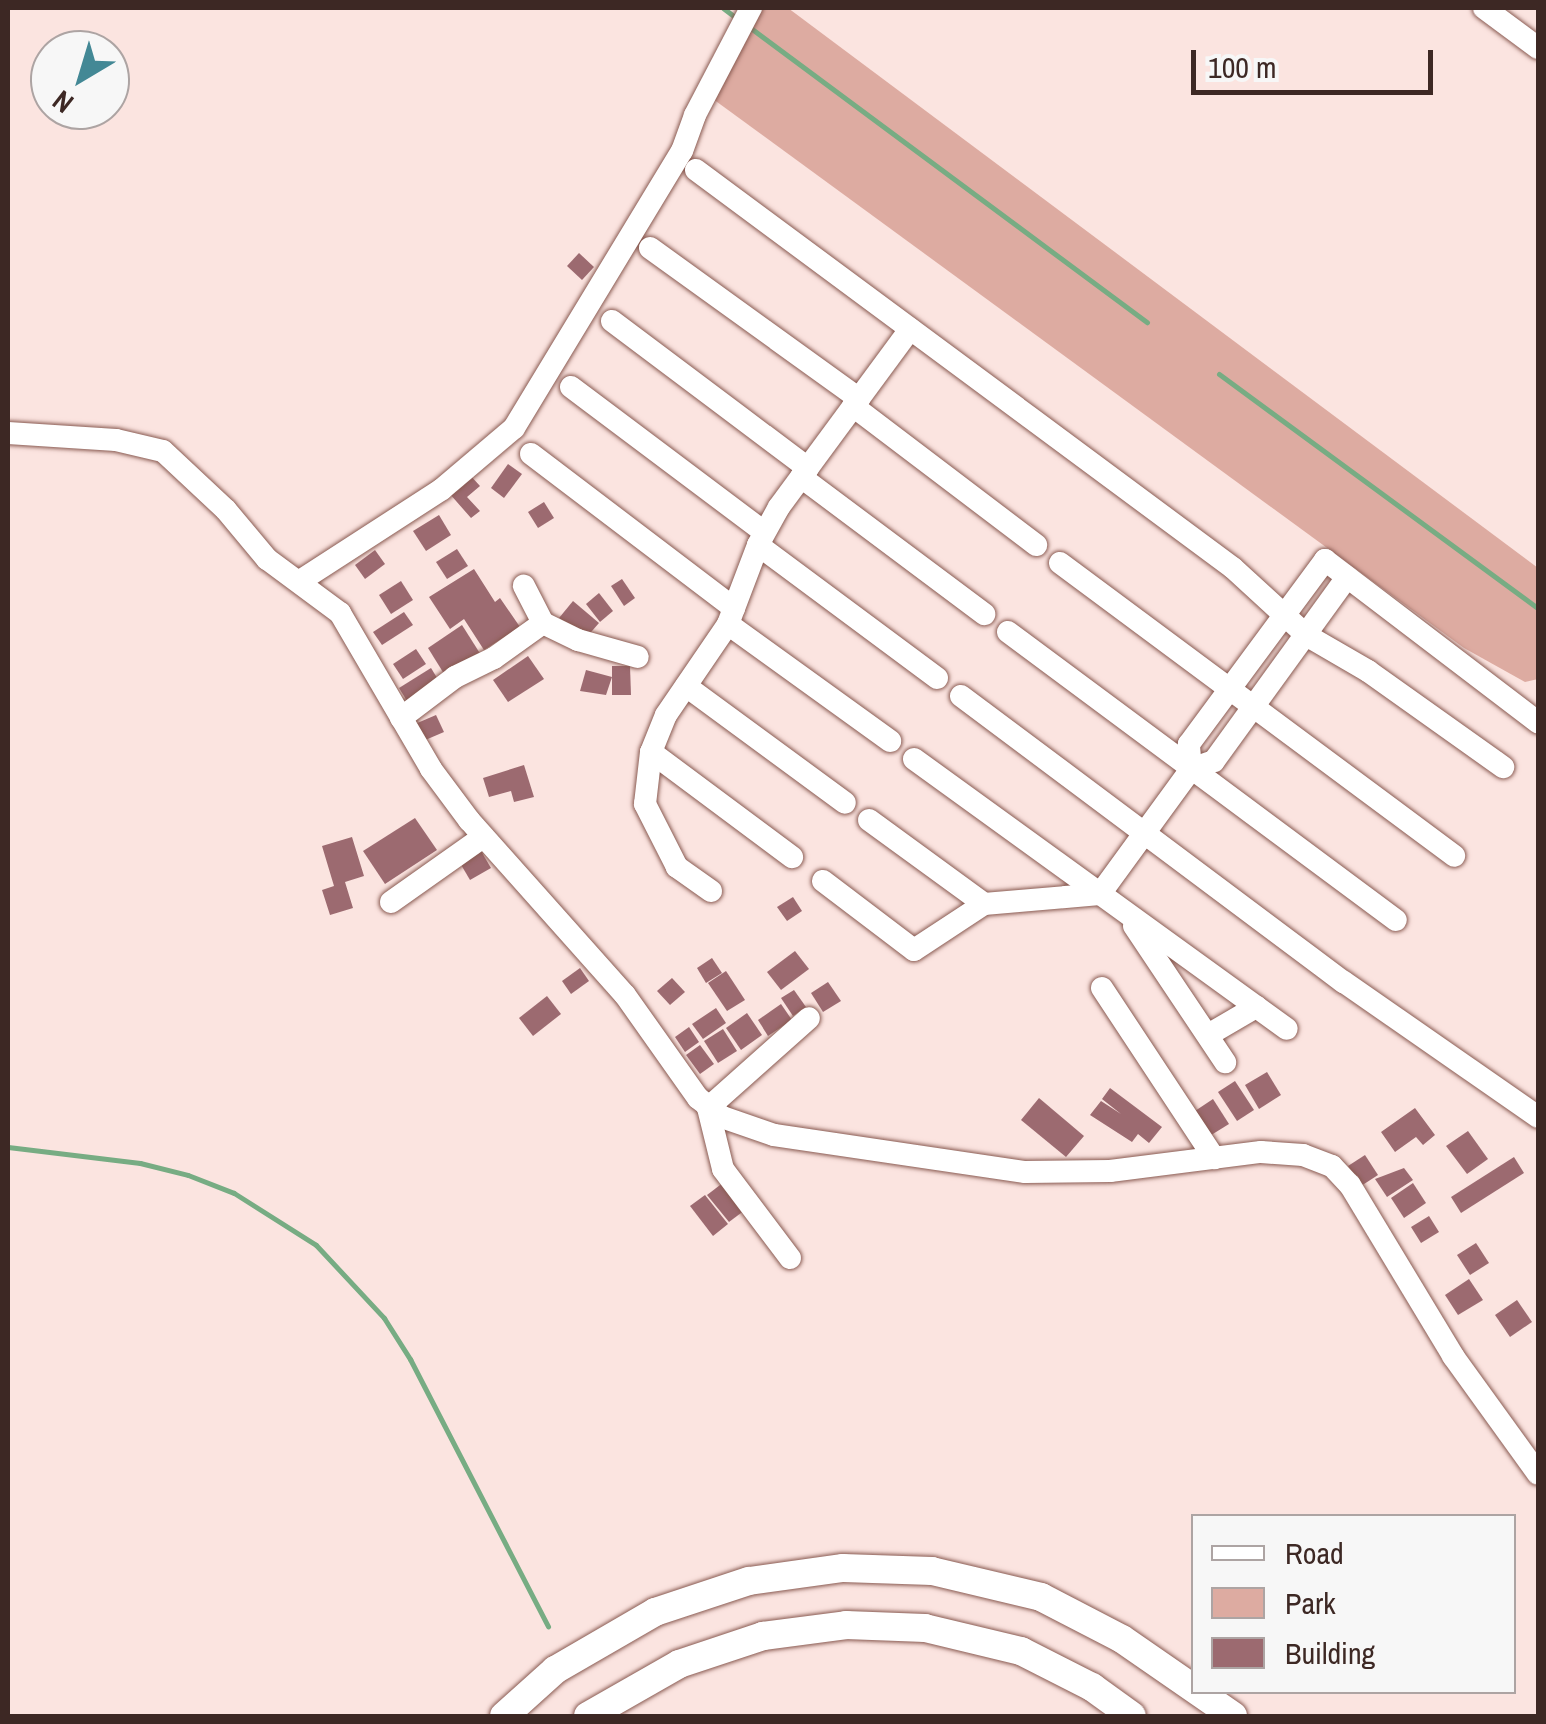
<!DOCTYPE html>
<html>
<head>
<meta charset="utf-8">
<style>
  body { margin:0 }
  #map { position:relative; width:1546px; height:1724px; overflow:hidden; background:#fbe4e0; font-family:"Archivo Narrow",sans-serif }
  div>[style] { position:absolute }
  .green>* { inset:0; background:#ddaba1 }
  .stream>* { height:5px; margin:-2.5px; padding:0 2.5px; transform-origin:2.5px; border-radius:2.5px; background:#77ac83 }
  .building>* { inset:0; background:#9c6a70 }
  .roads { filter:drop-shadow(0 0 2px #895a51) drop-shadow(0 0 2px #895a51) }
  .minor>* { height:22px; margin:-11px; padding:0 11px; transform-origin:11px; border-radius:11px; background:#fff }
  .major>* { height:28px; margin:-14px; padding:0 14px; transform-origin:14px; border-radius:14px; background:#fff }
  span { translate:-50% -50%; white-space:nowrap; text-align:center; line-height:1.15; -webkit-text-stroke:9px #f7f7f7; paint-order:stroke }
  .frame { position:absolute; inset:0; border:10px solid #3d2824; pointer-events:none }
  .legend { position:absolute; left:1191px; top:1514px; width:325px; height:180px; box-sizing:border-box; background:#f7f7f7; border:2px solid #ada4a3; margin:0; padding:12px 18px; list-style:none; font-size:30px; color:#3d2824 }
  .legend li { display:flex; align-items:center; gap:20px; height:50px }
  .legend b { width:50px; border:2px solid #ada4a3 }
  .north { position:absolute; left:30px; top:30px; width:100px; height:100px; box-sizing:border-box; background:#f7f7f7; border:2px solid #ada4a3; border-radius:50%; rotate:218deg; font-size:28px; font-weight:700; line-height:40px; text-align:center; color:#3d2824 }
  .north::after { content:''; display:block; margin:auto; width:35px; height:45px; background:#438895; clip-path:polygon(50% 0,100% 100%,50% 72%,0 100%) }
  .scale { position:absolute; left:1191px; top:50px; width:242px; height:45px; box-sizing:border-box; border:5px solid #3d2824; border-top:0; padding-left:12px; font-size:30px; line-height:35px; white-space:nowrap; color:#3d2824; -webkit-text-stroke:8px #f7f7f7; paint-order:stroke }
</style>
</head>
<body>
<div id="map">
  <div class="green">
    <i style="clip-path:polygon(759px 8px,788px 8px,1538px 568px,1538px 679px,1525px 682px,1464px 648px,713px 99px)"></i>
  </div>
  <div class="stream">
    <i style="left:723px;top:8px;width:20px;rotate:37deg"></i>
    <i style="left:748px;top:26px;width:497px;rotate:36.6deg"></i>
    <i style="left:1219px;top:374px;width:396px;rotate:36.3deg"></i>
    <i style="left:8px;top:1147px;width:133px;rotate:6.9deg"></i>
    <i style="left:140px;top:1163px;width:49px;rotate:14deg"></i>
    <i style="left:188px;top:1175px;width:49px;rotate:21.4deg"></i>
    <i style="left:234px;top:1193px;width:97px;rotate:32.4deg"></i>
    <i style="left:316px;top:1245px;width:100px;rotate:47deg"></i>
    <i style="left:384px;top:1318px;width:49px;rotate:57.6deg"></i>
    <i style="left:410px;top:1359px;width:301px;rotate:62.7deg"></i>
  </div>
  <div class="building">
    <i style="clip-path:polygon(579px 253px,594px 267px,582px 280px,567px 266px)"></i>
    <i style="clip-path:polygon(508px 464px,522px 474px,504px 498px,491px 488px)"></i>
    <i style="clip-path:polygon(469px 474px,480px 486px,467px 497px,480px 511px,471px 518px,449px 493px)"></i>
    <i style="clip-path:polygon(544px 502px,554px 518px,538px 528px,528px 512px)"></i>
    <i style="clip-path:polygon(439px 515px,451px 535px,426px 551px,413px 531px)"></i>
    <i style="clip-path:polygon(457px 549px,468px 566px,447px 579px,436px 562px)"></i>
    <i style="clip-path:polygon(375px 550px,385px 564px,365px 579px,355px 565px)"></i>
    <i style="clip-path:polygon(474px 569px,495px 602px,500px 598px,520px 627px,484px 650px,464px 619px,450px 629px,429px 597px)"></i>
    <i style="clip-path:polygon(622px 579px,635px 598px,624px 606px,611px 586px)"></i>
    <i style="clip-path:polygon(401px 581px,413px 600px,391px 614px,379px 595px)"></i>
    <i style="clip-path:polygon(599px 593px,613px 611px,600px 622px,586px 604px)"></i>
    <i style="clip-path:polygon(573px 601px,599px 623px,585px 639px,559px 618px)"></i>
    <i style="clip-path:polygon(404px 612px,413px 625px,382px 645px,373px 632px)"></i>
    <i style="clip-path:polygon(462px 625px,481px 655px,446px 677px,428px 648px)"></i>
    <i style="clip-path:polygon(416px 649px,426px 664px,403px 679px,393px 664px)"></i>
    <i style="clip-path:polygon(528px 656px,544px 679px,508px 702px,493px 680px)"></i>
    <i style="clip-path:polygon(612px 666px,630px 666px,631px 695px,612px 695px)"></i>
    <i style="clip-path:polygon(431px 668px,439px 681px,407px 701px,399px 688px)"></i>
    <i style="clip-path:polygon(586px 670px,612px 677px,606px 695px,580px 691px)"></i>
    <i style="clip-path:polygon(436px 715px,444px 732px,423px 741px,415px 724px)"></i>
    <i style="clip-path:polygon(524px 765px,534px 797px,514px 802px,511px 791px,489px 797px,483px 778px)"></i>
    <i style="clip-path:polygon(415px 818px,437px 850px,385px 884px,363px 851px)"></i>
    <i style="clip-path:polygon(352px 837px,364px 876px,345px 882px,353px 908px,330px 915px,322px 890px,334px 886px,322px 846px)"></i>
    <i style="clip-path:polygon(481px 851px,491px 868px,470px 880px,460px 863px)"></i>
    <i style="clip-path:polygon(793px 897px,802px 911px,787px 921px,777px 907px)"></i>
    <i style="clip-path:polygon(795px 951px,809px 969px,781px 990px,767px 972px)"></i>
    <i style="clip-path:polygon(712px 958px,722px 973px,706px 983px,697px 968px)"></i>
    <i style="clip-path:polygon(580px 968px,589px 981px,571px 994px,562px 981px)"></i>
    <i style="clip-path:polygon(726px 971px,745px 1000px,727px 1011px,708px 983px)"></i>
    <i style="clip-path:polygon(672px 978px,685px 992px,670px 1005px,657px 991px)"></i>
    <i style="clip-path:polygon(828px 982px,841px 1001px,823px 1012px,811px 993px)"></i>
    <i style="clip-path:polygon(794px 990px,806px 1007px,793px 1016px,781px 998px)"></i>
    <i style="clip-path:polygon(547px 996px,561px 1014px,533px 1036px,519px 1018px)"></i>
    <i style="clip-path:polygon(781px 1004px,792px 1020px,768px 1036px,758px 1020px)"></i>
    <i style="clip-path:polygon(716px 1008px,726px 1023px,703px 1039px,692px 1024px)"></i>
    <i style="clip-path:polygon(747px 1013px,762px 1035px,741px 1050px,726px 1028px)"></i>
    <i style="clip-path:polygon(689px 1027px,699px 1042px,685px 1052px,675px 1037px)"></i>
    <i style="clip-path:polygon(723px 1029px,737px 1051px,718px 1063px,704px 1041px)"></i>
    <i style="clip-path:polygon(700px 1045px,714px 1064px,700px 1074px,686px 1055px)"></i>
    <i style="clip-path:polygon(1267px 1072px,1281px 1095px,1259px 1109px,1245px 1085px)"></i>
    <i style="clip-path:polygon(1235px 1081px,1254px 1110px,1237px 1121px,1218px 1092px)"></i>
    <i style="clip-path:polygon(1110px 1088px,1162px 1127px,1149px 1143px,1138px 1134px,1132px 1142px,1090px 1115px,1101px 1101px,1121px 1114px,1102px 1099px)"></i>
    <i style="clip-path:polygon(1039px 1098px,1084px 1136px,1066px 1157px,1021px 1120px)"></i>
    <i style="clip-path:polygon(1213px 1099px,1229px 1124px,1208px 1137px,1192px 1113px)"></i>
    <i style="clip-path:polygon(1415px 1108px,1435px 1135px,1423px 1145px,1416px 1137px,1395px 1152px,1381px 1132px)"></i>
    <i style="clip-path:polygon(1468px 1131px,1488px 1159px,1467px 1174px,1446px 1146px)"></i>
    <i style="clip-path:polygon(1365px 1155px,1378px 1175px,1361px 1186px,1348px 1166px)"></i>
    <i style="clip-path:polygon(1514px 1157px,1524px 1173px,1461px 1213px,1451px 1197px)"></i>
    <i style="clip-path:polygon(1404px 1168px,1413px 1180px,1387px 1197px,1375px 1179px)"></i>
    <i style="clip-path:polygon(724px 1182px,745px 1210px,729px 1222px,707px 1195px)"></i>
    <i style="clip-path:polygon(1413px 1183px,1426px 1203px,1404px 1218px,1391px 1198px)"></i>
    <i style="clip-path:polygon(705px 1195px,728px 1224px,713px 1236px,690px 1206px)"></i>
    <i style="clip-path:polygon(1429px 1216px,1439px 1232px,1421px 1243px,1411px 1227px)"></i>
    <i style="clip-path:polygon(1476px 1243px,1489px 1263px,1470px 1275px,1457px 1255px)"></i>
    <i style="clip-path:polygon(1469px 1279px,1483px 1300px,1458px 1315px,1445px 1295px)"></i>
    <i style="clip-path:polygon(1517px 1300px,1532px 1322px,1510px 1337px,1495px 1315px)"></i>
  </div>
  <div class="roads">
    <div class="minor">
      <i style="left:1484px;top:8px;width:67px;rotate:36.5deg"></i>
      <i style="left:696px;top:170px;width:668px;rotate:36.54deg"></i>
      <i style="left:1233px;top:568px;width:99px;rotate:42.5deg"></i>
      <i style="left:1306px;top:635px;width:72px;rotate:30.1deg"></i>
      <i style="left:1368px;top:671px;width:166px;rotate:35.4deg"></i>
      <i style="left:650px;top:248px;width:258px;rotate:35.8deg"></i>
      <i style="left:612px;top:321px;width:245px;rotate:36.9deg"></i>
      <i style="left:571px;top:387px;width:241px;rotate:36.9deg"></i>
      <i style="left:853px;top:406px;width:230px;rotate:37.2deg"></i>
      <i style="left:8px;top:433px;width:108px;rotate:3.7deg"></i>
      <i style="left:116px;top:440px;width:48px;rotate:13.2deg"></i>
      <i style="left:163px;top:451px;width:86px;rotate:43.1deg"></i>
      <i style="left:226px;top:510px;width:64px;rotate:50.1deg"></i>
      <i style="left:267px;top:559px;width:91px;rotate:36.5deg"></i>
      <i style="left:340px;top:613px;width:181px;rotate:59.7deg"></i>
      <i style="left:431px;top:769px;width:64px;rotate:53.3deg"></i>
      <i style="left:469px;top:820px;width:234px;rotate:48.3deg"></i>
      <i style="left:625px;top:995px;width:126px;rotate:54.7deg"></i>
      <i style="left:698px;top:1098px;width:31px;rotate:38deg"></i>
      <i style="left:722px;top:1117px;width:55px;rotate:19.1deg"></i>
      <i style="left:774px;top:1135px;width:254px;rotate:8.4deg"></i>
      <i style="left:1025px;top:1172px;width:85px;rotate:-0.7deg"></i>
      <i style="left:1110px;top:1171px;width:152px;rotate:-7.2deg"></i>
      <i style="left:1261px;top:1152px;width:42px;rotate:4.1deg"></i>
      <i style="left:1303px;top:1155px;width:31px;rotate:21deg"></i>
      <i style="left:1332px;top:1166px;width:26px;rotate:47deg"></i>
      <i style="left:1350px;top:1185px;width:200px;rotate:58.9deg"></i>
      <i style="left:1453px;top:1356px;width:145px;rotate:54.2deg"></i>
      <i style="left:531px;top:454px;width:255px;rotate:37.2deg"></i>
      <i style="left:801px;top:477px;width:229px;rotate:36.8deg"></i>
      <i style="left:758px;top:545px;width:223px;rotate:36.6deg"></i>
      <i style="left:1060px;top:563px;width:491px;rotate:36.6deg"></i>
      <i style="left:300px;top:581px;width:169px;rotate:-32.9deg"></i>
      <i style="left:442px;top:489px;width:94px;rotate:-40.3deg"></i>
      <i style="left:514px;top:428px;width:324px;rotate:-58.8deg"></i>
      <i style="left:682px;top:151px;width:38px;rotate:-70deg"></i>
      <i style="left:695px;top:115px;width:121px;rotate:-62.4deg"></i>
      <i style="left:543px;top:623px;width:39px;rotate:26deg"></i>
      <i style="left:578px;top:640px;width:62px;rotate:15.8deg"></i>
      <i style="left:728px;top:624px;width:200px;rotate:35.8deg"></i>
      <i style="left:1008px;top:632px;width:483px;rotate:36.6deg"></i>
      <i style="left:686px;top:686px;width:197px;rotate:36.3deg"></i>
      <i style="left:961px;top:696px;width:478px;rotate:36.8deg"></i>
      <i style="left:1344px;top:982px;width:236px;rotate:34.8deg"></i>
      <i style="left:401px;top:718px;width:68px;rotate:-37.2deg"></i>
      <i style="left:455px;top:677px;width:43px;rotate:-26deg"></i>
      <i style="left:494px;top:658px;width:60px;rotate:-35.5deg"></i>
      <i style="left:543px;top:623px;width:42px;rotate:-117.2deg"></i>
      <i style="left:651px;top:752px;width:176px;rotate:36.7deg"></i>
      <i style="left:914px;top:759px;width:460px;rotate:35.9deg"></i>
      <i style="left:1191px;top:769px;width:25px;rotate:-95deg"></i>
      <i style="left:1189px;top:744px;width:229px;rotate:-53.5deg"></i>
      <i style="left:1325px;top:560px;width:268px;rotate:37.3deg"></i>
      <i style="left:869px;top:820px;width:142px;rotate:36.1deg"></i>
      <i style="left:823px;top:881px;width:114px;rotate:37.2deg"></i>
      <i style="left:914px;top:950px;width:84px;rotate:-33.3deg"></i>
      <i style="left:984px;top:904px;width:116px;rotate:-4.9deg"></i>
      <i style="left:1100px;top:894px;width:155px;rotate:-53.9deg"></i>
      <i style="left:1191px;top:769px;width:24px;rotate:-19deg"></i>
      <i style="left:1214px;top:761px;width:227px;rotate:-54.1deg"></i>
      <i style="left:711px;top:891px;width:42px;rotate:-144.8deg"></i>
      <i style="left:677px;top:867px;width:71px;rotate:-116.9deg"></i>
      <i style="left:645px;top:804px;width:52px;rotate:-83.4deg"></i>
      <i style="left:651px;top:752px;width:40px;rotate:-68deg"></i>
      <i style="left:666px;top:715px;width:110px;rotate:-55.7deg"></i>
      <i style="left:728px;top:624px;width:85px;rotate:-69.2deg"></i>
      <i style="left:758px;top:545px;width:43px;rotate:-61.1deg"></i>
      <i style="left:779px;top:507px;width:221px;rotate:-53.6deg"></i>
      <i style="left:391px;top:902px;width:113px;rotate:-35.2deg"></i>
      <i style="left:1134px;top:926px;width:164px;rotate:56.2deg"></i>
      <i style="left:1102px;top:988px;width:204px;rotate:56.6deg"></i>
      <i style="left:1208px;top:1035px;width:56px;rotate:-30.3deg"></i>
      <i style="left:790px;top:1258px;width:111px;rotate:-127deg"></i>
      <i style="left:723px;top:1169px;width:63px;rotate:-103.8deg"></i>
      <i style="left:708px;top:1108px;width:135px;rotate:-41.7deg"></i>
    </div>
    <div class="major">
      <i style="left:504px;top:1716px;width:69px;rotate:-42deg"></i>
      <i style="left:555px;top:1670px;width:116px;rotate:-30.1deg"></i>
      <i style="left:655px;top:1612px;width:99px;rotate:-18.3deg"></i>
      <i style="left:749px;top:1581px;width:95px;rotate:-7.9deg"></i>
      <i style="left:843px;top:1568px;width:89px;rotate:1.9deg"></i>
      <i style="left:932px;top:1571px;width:112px;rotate:13.4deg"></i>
      <i style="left:1041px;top:1597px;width:91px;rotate:27.4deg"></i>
      <i style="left:1122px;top:1639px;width:135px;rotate:34.7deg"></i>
      <i style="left:588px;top:1716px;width:105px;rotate:-29.7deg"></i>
      <i style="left:679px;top:1664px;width:89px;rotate:-18.4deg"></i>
      <i style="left:763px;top:1636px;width:84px;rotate:-7.5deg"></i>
      <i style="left:846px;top:1625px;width:79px;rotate:2.2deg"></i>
      <i style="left:925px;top:1628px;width:99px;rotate:13.5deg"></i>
      <i style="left:1021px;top:1651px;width:80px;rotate:26.9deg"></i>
      <i style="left:1092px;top:1687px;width:49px;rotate:35.9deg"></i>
    </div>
  </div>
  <div class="frame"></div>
  <ul class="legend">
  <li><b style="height:12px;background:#fff"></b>Road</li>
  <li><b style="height:28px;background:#ddaba1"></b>Park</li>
  <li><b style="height:28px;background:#9c6a70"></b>Building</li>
  </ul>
  <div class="north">N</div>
  <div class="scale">100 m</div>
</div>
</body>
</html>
